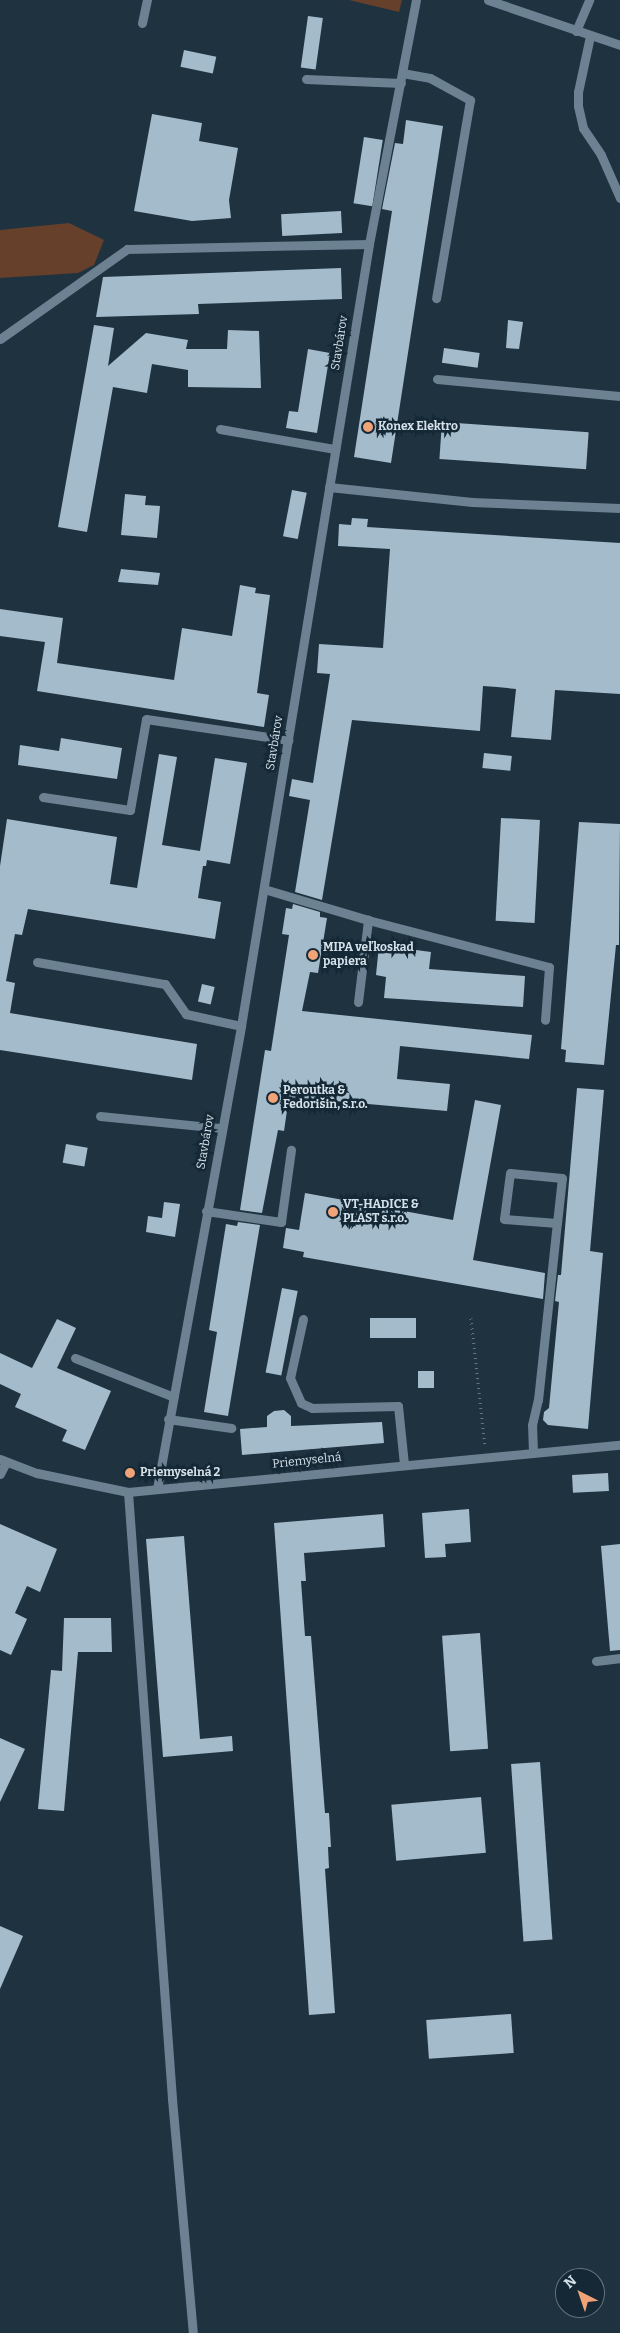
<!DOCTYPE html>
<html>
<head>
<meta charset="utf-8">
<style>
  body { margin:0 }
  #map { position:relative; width:620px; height:2333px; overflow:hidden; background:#1f3240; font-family:Bitter,serif }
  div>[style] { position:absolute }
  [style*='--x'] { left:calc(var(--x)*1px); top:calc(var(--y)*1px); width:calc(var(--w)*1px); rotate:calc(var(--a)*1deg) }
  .green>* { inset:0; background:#66402a }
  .building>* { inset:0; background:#a4bbcc; transform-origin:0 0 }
  .path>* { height:3px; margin-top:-1.5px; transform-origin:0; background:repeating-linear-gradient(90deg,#657582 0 1px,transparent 0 5px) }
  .lane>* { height:9px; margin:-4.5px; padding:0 4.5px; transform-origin:4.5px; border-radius:4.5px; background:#6c8191 }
  .dots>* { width:14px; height:14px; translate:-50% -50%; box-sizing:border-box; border:2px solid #152835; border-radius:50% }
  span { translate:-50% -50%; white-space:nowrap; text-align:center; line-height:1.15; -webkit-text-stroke:5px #152835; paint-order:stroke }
  .street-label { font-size:12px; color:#d5e1ea }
  .poi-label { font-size:12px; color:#d5e1ea; font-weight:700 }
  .left { translate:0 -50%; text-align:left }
  .north { position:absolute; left:555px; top:2268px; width:50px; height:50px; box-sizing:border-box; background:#152835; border:1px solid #62727d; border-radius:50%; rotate:319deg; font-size:14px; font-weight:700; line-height:20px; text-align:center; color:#d5e1ea }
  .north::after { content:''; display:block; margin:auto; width:18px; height:22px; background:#efa377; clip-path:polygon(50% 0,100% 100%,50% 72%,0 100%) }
</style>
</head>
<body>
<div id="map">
  <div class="green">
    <div style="clip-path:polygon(349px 0,402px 0,399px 12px)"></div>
    <div style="clip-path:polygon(69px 223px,104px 240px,94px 265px,78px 273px,0 278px,0 230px)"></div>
  </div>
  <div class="building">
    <div style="left:308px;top:16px;width:15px;height:52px;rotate:8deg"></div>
    <div style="left:184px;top:50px;width:33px;height:17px;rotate:12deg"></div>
    <div style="clip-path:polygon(152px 114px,202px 123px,199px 141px,238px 148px,229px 200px,231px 218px,192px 221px,134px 211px)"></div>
    <div style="clip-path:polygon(406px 120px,443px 126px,391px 463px,354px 457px,392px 211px,382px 209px,395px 143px,403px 144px)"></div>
    <div style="left:364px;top:137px;width:19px;height:67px;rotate:9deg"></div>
    <div style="left:341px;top:211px;width:22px;height:60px;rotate:87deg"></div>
    <div style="clip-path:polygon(341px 268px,342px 299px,198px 304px,199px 314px,96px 317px,103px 277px)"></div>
    <div style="clip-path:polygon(508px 320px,523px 322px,519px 349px,506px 348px)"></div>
    <div style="clip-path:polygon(94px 325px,114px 328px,108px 366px,146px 333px,188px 340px,186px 349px,227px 349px,228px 330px,259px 331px,261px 388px,188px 387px,188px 370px,152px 364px,147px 393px,113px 387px,87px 532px,58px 527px)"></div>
    <div style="left:444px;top:348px;width:36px;height:15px;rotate:8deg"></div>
    <div style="clip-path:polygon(308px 349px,330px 353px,317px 433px,286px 428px,289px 411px,298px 412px)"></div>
    <div style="left:442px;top:422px;width:147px;height:37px;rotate:4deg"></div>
    <div style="left:292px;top:490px;width:15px;height:47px;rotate:11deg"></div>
    <div style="clip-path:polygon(125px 494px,146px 496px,145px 505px,160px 506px,157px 538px,121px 535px)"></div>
    <div style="clip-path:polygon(352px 518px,368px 519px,367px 527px,620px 543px,620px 694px,555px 690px,551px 740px,511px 737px,516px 689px,497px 687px,483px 686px,480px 731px,352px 720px,322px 900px,295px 892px,310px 800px,289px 796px,292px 779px,313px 783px,330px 674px,317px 673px,319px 644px,383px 648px,390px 549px,338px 546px,339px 524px,351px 525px)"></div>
    <div style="clip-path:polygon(121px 569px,160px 573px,158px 585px,118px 582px)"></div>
    <div style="clip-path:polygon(240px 585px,256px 588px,255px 593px,270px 595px,257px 693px,269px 695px,264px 727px,37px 691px,45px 642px,0 636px,0 609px,63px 618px,57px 663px,174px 680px,182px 628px,232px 636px)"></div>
    <div style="clip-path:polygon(61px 738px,122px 748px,117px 779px,18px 765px,20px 745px,59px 751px)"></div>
    <div style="left:484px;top:753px;width:28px;height:15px;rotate:6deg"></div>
    <div style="clip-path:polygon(159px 754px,177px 757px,162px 845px,200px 851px,215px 758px,247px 763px,230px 864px,207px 860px,206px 866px,203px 866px,198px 898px,221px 902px,215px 939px,28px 909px,22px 935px,15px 934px,6px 981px,15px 983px,10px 1013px,197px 1044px,192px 1080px,0 1050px,0 866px,7px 819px,117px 837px,110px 884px,137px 888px)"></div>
    <div style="left:501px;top:818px;width:39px;height:103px;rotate:3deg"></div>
    <div style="clip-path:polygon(579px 822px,620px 824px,619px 945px,616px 945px,604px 1065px,565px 1062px,566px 1050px,561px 1049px)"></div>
    <div style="clip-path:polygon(293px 904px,320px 912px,320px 917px,327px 918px,318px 973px,310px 972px,302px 1011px,532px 1035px,529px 1059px,400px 1046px,397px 1079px,450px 1084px,447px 1111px,289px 1097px,284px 1131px,278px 1130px,262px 1213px,240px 1210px,265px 1050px,271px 1051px,289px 935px,282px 934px,286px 908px,292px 909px)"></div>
    <div style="clip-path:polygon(379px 945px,431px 952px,429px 969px,525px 976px,523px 1007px,384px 998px,386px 977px,376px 975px)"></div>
    <div style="left:202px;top:984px;width:13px;height:18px;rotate:13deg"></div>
    <div style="clip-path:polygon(577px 1088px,604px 1090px,590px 1251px,603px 1253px,588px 1429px,548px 1425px,543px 1420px,544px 1412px,549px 1408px,559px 1302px,555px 1301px,558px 1275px,561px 1275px)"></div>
    <div style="clip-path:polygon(475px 1100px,501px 1105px,473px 1260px,545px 1273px,543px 1299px,303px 1257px,304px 1252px,283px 1248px,286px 1228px,299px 1230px,305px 1193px,453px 1220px)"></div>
    <div style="left:66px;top:1144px;width:22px;height:19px;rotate:10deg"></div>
    <div style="clip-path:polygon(164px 1202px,180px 1204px,175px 1237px,146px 1232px,148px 1216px,162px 1218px)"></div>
    <div style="clip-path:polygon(238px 1222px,260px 1225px,228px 1416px,204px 1412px,217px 1332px,209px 1330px,226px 1224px,237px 1226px)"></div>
    <div style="left:282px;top:1288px;width:16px;height:86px;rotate:11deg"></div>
    <div style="left:416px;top:1318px;width:20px;height:46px;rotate:90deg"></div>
    <div style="clip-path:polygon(57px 1319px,76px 1328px,57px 1368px,111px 1391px,85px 1450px,62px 1441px,67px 1430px,15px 1407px,21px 1394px,0 1384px,0 1353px,32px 1368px)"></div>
    <div style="left:418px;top:1371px;width:16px;height:17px"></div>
    <div style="clip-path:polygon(284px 1410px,291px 1416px,291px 1426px,382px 1422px,384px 1443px,242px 1455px,240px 1429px,267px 1427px,267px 1416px,274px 1411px)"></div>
    <div style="left:608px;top:1473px;width:18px;height:36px;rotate:87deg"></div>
    <div style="clip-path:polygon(469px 1509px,471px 1542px,445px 1544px,446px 1557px,425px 1558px,422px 1513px)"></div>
    <div style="clip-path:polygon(383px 1514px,385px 1547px,304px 1553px,306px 1581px,301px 1581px,305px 1636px,311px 1636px,325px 1813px,329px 1813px,331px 1847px,328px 1847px,329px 1868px,325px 1869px,335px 2013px,309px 2015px,274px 1523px)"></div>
    <div style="clip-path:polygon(0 1524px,57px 1549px,40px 1592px,27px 1586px,15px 1613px,27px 1619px,11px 1655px,0 1650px)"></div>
    <div style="clip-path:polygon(184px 1536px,200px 1739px,232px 1736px,233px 1751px,163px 1757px,146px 1539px)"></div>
    <div style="clip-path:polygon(620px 1544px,620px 1650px,610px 1651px,601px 1546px)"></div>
    <div style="clip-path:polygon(64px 1618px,111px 1618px,112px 1652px,78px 1652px,64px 1811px,38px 1809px,51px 1670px,62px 1671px)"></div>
    <div style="left:480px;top:1633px;width:116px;height:38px;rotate:86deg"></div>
    <div style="clip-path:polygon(0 1738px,25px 1749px,0 1802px)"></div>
    <div style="left:540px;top:1762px;width:178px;height:29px;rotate:86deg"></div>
    <div style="left:481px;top:1797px;width:56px;height:90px;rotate:85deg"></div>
    <div style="clip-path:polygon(0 1926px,23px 1936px,0 1989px)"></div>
    <div style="left:511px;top:2014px;width:39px;height:85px;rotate:86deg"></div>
  </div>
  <div class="path">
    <div style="--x:471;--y:1318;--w:130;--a:83.8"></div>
  </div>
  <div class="lane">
    <div style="--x:488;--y:0;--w:139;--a:18.8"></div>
    <div style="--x:142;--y:23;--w:24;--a:-78"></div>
    <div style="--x:576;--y:31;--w:34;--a:-67"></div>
    <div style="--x:590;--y:36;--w:57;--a:102.1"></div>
    <div style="--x:578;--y:92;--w:14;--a:90"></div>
    <div style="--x:578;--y:106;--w:23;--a:77"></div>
    <div style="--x:583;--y:128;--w:32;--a:56"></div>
    <div style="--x:601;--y:155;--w:47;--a:66.2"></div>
    <div style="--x:402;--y:73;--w:28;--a:10"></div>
    <div style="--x:430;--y:78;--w:46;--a:28.8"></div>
    <div style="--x:470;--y:100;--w:201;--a:99.7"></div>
    <div style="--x:306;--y:79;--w:95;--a:2.4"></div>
    <div style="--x:0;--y:339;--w:156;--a:-35.3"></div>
    <div style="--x:127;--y:249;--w:242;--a:-1.2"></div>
    <div style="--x:437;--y:379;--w:184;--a:5.3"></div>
    <div style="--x:220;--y:429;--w:117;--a:9.9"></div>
    <div style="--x:329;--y:487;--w:144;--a:6"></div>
    <div style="--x:472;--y:502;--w:148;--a:2.3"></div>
    <div style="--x:43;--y:797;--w:88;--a:8.5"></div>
    <div style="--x:130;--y:810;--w:92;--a:-80"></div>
    <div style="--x:146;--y:719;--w:144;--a:8.4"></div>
    <div style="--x:264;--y:889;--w:109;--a:16.6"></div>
    <div style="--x:368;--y:920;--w:187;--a:14.6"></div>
    <div style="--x:549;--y:967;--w:53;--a:94.3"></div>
    <div style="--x:37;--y:962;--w:130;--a:9.8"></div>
    <div style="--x:165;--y:984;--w:37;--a:55"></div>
    <div style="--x:186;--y:1014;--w:56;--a:12.3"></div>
    <div style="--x:358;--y:1002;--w:83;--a:-83"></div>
    <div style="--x:100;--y:1116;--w:122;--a:5.7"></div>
    <div style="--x:206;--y:1211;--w:76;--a:8.3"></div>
    <div style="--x:281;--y:1222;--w:73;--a:-82.1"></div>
    <div style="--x:303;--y:1319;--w:60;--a:102.4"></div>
    <div style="--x:290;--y:1378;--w:27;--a:66"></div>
    <div style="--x:301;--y:1403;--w:12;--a:24"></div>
    <div style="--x:312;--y:1408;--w:86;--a:-1.3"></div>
    <div style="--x:398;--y:1406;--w:58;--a:84.1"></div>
    <div style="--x:75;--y:1358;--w:106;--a:21.5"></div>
    <div style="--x:168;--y:1419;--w:64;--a:8.1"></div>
    <div style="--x:533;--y:1452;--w:27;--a:-92"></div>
    <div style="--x:532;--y:1425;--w:26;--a:-77"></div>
    <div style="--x:538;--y:1400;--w:178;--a:-83.9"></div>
    <div style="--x:557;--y:1223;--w:45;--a:-83.7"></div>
    <div style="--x:562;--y:1178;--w:52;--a:-174.5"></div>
    <div style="--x:510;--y:1173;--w:46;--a:97.4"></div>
    <div style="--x:504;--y:1219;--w:53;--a:4.3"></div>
    <div style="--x:0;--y:1459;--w:40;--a:21"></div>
    <div style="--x:37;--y:1473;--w:93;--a:11.8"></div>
    <div style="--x:128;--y:1492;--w:494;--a:-5.5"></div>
    <div style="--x:0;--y:1474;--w:13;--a:-63"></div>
    <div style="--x:157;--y:1489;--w:471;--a:-79.7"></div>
    <div style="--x:241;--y:1026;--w:792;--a:-80.7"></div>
    <div style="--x:369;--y:244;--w:248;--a:-79.1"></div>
    <div style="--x:128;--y:1492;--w:609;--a:85.85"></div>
    <div style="--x:172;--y:2099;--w:235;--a:84.9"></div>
    <div style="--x:596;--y:1661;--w:24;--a:-7"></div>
  </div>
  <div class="dots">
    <div style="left:368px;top:427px;background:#efa377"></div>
    <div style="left:313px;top:955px;background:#efa377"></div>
    <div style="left:273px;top:1098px;background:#efa377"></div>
    <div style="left:333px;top:1212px;background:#efa377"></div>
    <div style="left:130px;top:1473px;background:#efa377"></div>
  </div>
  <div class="street-label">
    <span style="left:340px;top:343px;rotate:-81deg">Stavbárov</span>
    <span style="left:275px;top:743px;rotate:-81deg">Stavbárov</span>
    <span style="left:206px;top:1142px;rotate:-80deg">Stavbárov</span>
    <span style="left:307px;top:1461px;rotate:-6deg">Priemyselná</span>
  </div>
  <div class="poi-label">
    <span class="left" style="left:378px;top:427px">Konex Elektro</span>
    <span class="left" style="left:323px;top:955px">MIPA veľkoskad<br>papiera</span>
    <span class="left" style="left:283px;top:1098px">Peroutka &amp;<br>Fedorišin, s.r.o.</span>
    <span class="left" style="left:343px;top:1212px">VT-HADICE &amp;<br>PLAST s.r.o.</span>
    <span class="left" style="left:140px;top:1473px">Priemyselná 2</span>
  </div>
  <div class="north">N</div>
</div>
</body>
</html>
